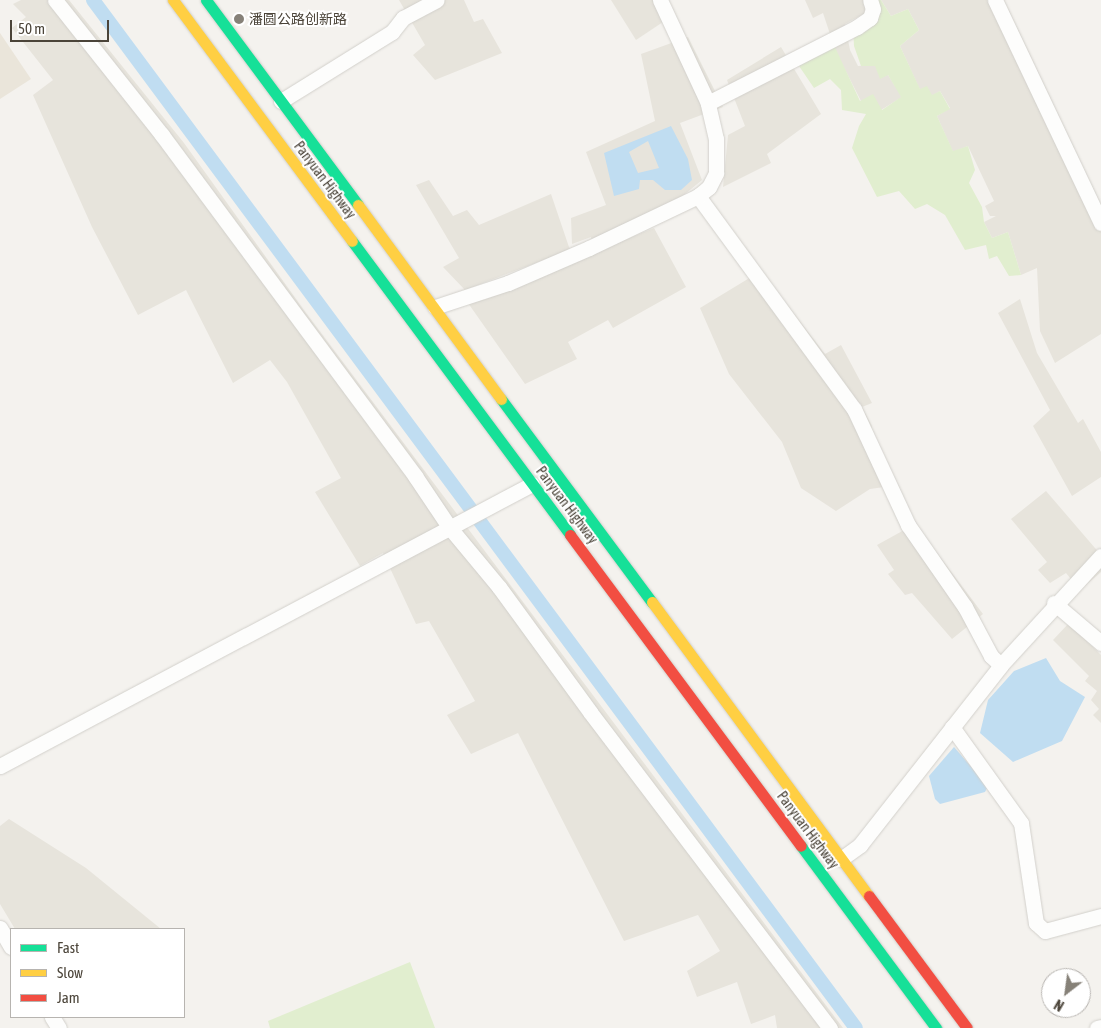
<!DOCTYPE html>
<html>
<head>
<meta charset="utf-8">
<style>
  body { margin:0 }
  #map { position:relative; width:1101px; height:1028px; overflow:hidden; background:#f4f2ee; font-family:"Asap Condensed","Noto Sans SC",sans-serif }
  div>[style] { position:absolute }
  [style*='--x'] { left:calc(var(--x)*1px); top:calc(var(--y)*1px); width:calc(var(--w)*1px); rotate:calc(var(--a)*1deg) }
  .residential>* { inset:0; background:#e7e4dc }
  .education>* { inset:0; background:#eae5da }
  .green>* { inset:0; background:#e1eecf }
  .water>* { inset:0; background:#c0ddf1 }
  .canal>* { height:14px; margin:-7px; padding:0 7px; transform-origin:7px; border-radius:7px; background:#c0ddf1 }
  .roads { filter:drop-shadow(0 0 1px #d2d0cb) drop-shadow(0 0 1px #d2d0cb) }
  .street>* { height:15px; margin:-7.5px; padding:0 7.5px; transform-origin:7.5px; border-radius:7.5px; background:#fdfdfc }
  .fast>* { height:11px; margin:-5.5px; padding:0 5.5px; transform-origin:5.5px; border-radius:5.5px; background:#16e098 }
  .slow>* { height:11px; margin:-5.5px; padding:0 5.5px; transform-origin:5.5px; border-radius:5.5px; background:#ffcf43 }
  .jam>* { height:11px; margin:-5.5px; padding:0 5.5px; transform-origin:5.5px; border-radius:5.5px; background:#f24e42 }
  .dots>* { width:14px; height:14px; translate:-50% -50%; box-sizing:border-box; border:2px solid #fff; border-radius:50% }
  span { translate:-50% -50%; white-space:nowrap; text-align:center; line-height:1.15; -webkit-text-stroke:4px #fff; paint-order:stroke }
  .poi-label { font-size:14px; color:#4b4439 }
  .left { translate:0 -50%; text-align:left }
  .street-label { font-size:14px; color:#4b4439 }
  .legend { position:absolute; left:10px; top:928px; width:175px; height:90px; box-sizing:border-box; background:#fff; border:1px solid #b7b4b0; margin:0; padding:6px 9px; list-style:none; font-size:15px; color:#4b4439 }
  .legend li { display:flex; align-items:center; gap:10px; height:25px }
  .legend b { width:25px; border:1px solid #b7b4b0 }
  .north { position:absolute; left:1041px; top:968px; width:50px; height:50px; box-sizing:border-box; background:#fff; border:1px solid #b7b4b0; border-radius:50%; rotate:210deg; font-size:14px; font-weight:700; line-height:20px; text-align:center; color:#4b4439 }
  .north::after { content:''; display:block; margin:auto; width:18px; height:22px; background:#868178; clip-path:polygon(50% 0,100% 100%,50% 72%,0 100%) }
  .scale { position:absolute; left:10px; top:20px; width:99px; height:22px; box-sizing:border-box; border:2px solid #4b4439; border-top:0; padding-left:6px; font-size:15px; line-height:18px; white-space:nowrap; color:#4b4439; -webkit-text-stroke:4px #fff; paint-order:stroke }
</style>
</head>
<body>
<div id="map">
  <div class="residential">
    <div style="clip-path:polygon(21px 0,69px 0,184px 143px,306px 313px,843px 1028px,777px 1028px,775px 1015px,751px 1024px,737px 982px,697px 997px,687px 971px,720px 951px,698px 915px,624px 941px,518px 733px,471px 754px,447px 715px,475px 701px,429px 621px,416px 624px,383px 553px,360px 566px,315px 492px,341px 478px,287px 382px,270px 360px,233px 383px,186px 290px,138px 315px,92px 227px,33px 95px,53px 80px,12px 28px,26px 17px,13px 4px)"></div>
    <div style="clip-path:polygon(399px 0,464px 0,474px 22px,483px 19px,502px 53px,435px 80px,413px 55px,425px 45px)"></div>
    <div style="clip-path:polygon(611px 0,659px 0,669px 18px,636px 40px)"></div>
    <div style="clip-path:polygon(805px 0,869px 0,867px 12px,845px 24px,850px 50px,858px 66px,875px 65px,888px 75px,902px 97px,881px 110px,861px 101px,836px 52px,823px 13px,813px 18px)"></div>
    <div style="clip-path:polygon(881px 0,1004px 0,1101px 205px,1101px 334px,1055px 363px,1040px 331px,1037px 268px,1021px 275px,1008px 232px,992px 238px,984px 222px,996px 216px,990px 216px,985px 206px,994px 201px,968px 146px,953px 152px,937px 116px,950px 108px,940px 91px,932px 96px,920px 90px,900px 46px,919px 30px,908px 9px,891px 16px)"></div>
    <div style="clip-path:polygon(688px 37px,723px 107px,680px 123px,702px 180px,679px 199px,592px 241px,591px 237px,572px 244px,571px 218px,606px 205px,586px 152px,655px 121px,641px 54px)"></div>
    <div style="clip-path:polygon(781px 47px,821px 114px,767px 154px,771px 163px,723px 187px,728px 135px,745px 126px,727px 80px)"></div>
    <div style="clip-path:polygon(429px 180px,453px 216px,467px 210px,479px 225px,551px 194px,570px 250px,465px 290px,443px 267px,459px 258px,416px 185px)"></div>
    <div style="clip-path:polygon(654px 228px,686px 287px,613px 328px,608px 320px,568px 342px,577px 359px,525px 384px,468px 303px)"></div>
    <div style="clip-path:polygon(761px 271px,825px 354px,841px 345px,872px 403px,862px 407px,872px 426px,865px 445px,884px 487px,870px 489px,836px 511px,801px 488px,782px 442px,729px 374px,700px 308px)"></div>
    <div style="clip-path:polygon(1020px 299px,1037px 353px,1078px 423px,1083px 419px,1101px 452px,1101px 477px,1072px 496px,1033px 426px,1050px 410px,998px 313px)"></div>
    <div style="clip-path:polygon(1046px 491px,1101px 555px,1101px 572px,1080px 590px,1066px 573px,1050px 583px,1038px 570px,1047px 562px,1011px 519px)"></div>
    <div style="clip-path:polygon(915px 524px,983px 614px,952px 639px,912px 593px,905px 595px,888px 574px,894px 570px,877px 545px)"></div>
    <div style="clip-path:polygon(1069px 623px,1101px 655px,1101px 723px,1093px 715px,1099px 709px,1091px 700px,1097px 691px,1085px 681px,1089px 676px,1053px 640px)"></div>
    <div style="clip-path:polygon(9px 819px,86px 868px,161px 929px,15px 929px,0 904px,0 826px)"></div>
  </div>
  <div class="education">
    <div style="clip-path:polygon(0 33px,31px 79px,0 99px)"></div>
  </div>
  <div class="green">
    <div style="clip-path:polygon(871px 0,881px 0,891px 16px,908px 9px,919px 30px,900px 46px,920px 89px,927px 86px,932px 95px,940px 91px,950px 109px,937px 116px,953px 151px,968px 146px,975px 170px,969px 183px,982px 207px,984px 222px,992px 238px,1008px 232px,1021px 275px,1009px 276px,997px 256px,989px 259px,986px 245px,965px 250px,945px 215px,927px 204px,915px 209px,899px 191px,877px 197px,852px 148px,859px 126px,866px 114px,842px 110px,841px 90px,830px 79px,814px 88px,799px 66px,834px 45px,860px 101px,873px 94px,882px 110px,901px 97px,888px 75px,880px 79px,875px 66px,861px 66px,854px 46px,853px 25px,870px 11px)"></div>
    <div style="clip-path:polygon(410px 962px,435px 1028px,270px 1028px,268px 1021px)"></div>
  </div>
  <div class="water">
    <div style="clip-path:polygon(evenodd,671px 126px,688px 159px,692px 180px,681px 190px,665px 190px,653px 180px,640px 180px,639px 189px,614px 196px,604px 153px,671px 126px,648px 141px,659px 168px,638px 173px,629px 152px,648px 141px)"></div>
    <div style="clip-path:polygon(1046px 658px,1060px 681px,1085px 697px,1062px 741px,1013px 762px,980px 733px,988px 700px,1014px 671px)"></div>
    <div style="clip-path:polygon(954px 747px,988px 786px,985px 792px,940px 804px,935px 799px,929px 776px)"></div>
  </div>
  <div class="canal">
    <div style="--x:93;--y:0;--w:1280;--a:53.42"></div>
  </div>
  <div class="roads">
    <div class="street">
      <div style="--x:55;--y:0;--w:172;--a:51.6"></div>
      <div style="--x:162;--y:135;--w:425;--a:53.4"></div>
      <div style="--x:415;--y:476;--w:63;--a:56.1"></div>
      <div style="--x:450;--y:528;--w:77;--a:50.3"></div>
      <div style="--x:499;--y:587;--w:155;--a:53.9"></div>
      <div style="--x:590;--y:712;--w:397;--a:52.8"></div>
      <div style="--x:995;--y:0;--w:247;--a:64.6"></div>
      <div style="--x:281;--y:101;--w:131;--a:-31.9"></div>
      <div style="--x:392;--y:32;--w:18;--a:-52"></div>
      <div style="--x:403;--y:18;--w:38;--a:-28"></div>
      <div style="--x:708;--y:103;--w:167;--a:-27"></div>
      <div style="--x:857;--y:27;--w:16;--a:-35"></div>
      <div style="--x:870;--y:18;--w:9;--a:-72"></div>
      <div style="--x:873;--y:9;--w:9;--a:-108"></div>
      <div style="--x:698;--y:196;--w:264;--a:53.8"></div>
      <div style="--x:854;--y:409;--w:128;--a:65"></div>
      <div style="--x:908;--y:525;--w:100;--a:55.2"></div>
      <div style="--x:965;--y:607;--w:55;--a:62"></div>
      <div style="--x:991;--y:656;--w:13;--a:42"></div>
      <div style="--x:435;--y:307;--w:77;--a:-18.2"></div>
      <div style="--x:508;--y:283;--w:88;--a:-23.4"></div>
      <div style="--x:589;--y:248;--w:121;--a:-25.5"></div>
      <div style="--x:698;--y:196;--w:14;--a:-39"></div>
      <div style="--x:709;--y:187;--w:16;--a:-63"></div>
      <div style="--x:716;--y:173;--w:34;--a:-90"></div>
      <div style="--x:716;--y:139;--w:37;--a:-103"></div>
      <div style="--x:708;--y:103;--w:114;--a:-115"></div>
      <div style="--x:1054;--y:603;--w:62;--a:40.4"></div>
      <div style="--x:952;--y:727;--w:118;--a:54.3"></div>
      <div style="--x:1021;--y:823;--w:101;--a:81.5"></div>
      <div style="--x:1036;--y:923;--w:12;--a:42"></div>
      <div style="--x:1045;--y:931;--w:58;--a:-15"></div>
      <div style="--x:0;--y:766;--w:602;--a:-27.93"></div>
      <div style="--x:841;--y:859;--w:24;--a:-36"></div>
      <div style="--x:860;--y:845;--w:229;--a:-51.9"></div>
      <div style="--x:1001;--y:665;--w:148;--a:-47.5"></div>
      <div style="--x:0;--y:928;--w:22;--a:60"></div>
      <div style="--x:52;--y:1017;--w:13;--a:58"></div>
      <div style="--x:1097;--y:1028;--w:4;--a:-14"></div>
    </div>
    <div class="fast">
      <div style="--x:206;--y:0;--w:255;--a:53.4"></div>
      <div style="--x:352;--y:241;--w:366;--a:53.4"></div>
      <div style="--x:501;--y:399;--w:253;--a:53.4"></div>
      <div style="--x:801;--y:846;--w:227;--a:53.4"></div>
    </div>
    <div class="slow">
      <div style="--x:173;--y:0;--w:300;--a:53.4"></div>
      <div style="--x:358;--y:205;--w:241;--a:53.6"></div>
      <div style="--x:652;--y:602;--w:365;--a:53.6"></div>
    </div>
    <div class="jam">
      <div style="--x:570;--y:535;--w:387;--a:53.4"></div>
      <div style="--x:869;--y:896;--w:164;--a:53.4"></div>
    </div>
  </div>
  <div class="dots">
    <div style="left:239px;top:19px;background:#868178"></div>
  </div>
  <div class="poi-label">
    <span class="left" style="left:249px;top:19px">潘圆公路创新路</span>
  </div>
  <div class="street-label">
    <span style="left:325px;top:180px;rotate:53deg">Panyuan Highway</span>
    <span style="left:567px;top:505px;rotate:53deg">Panyuan Highway</span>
    <span style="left:808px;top:830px;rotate:53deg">Panyuan Highway</span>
  </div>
  <ul class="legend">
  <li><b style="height:6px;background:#16e098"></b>Fast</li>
  <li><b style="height:6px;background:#ffcf43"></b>Slow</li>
  <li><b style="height:6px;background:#f24e42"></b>Jam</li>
  </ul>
  <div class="north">N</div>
  <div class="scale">50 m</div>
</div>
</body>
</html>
